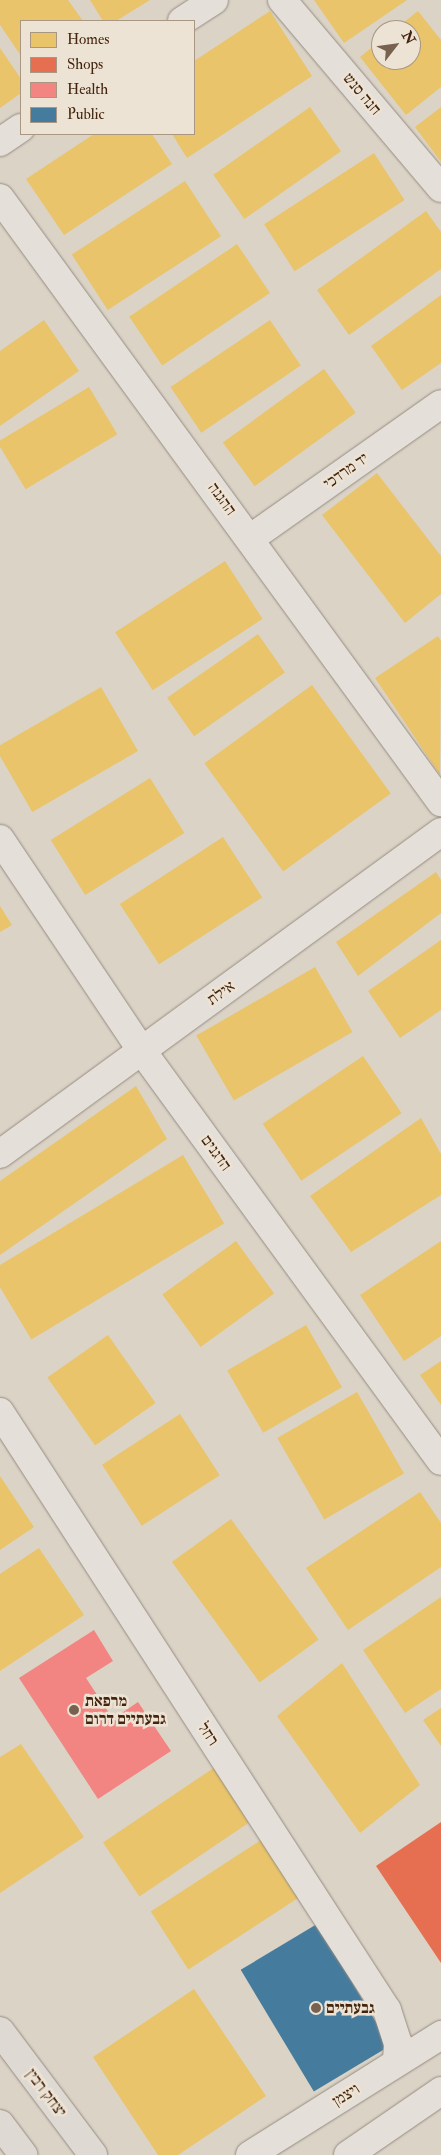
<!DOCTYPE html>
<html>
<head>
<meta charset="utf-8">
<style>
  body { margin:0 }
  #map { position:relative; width:441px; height:2155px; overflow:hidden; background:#dbd3c6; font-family:"IM FELL Double Pica","Frank Ruhl Libre",serif }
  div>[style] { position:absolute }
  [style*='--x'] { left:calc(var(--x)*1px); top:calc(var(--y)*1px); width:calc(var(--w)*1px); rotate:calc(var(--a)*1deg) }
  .homes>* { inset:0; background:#e9c46a; transform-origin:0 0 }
  .shops>* { inset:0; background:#e76f51 }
  .health>* { inset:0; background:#f28482 }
  .public>* { inset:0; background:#457b9d; transform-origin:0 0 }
  .roads { filter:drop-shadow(0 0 1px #958c81) drop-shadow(0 0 1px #958c81) }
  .minor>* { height:28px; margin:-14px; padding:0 14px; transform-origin:14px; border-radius:14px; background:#e4dfd9 }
  .major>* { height:28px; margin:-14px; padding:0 14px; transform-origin:14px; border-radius:14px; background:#dedad3 }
  .dots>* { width:14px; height:14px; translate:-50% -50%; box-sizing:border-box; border:2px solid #ede3d4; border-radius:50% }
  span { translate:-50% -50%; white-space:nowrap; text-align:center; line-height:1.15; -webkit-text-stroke:5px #ede3d4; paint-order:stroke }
  .street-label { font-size:16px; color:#43240d }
  .poi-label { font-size:16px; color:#43240d; font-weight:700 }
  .left { translate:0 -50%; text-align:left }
  .legend { position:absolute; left:20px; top:20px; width:175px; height:115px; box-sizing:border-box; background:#ede3d4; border:1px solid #a99784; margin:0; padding:6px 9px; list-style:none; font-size:15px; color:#43240d }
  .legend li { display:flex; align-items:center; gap:10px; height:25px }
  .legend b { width:25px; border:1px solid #a99784 }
  .north { position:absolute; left:371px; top:20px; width:50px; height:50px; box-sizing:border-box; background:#ede3d4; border:1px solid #a99784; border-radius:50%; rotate:60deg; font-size:14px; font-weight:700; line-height:20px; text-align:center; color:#43240d }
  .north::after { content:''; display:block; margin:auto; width:18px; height:22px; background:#78614e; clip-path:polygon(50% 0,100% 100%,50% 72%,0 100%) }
</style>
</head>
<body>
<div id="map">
  <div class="homes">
    <div style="clip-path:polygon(0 0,68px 0,83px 21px,21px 21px,21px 56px,0 25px)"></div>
    <div style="clip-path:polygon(90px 0,150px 0,116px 21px,103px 21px)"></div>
    <div style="clip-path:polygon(314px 0,407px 0,344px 43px)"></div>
    <div style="clip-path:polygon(270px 11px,312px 76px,187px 158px,172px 134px,194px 134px,194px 61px)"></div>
    <div style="clip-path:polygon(418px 11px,441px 40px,441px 87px,406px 115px,360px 57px,381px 40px,381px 60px,411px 60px,411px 30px,394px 30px)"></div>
    <div style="clip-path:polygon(0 48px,21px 79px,21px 93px,0 108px)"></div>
    <div style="left:310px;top:107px;width:54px;height:118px;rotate:55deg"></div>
    <div style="clip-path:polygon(441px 107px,441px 162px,415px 127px)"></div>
    <div style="clip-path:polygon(94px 134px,152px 134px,172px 164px,64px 235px,26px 179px)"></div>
    <div style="left:374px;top:153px;width:56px;height:131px;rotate:57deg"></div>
    <div style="left:185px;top:181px;width:66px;height:135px;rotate:57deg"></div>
    <div style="clip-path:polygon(426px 211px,441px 232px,441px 269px,349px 335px,317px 290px)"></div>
    <div style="left:237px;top:244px;width:59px;height:130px;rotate:56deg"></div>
    <div style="clip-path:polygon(441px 295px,441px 363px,402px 390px,371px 346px)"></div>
    <div style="clip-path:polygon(44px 320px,79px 371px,0 426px,0 351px)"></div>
    <div style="left:270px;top:320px;width:55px;height:120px;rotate:56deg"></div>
    <div style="left:324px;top:369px;width:54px;height:125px;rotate:54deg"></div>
    <div style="left:89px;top:387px;width:55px;height:107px;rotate:59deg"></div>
    <div style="clip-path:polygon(377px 473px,441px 556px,441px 594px,405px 623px,322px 515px)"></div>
    <div style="left:225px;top:561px;width:69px;height:131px;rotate:57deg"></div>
    <div style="left:258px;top:634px;width:47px;height:111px;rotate:55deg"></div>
    <div style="clip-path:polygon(438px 636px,441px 641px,440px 775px,375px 678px)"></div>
    <div style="left:312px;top:685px;width:134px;height:133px;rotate:54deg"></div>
    <div style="left:101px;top:687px;width:74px;height:122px;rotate:60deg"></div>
    <div style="left:150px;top:778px;width:65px;height:117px;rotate:58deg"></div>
    <div style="left:223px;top:837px;width:72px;height:123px;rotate:57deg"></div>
    <div style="clip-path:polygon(436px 872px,441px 880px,441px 913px,358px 976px,336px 942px)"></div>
    <div style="clip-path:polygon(0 906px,12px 925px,0 932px)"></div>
    <div style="clip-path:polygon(441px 940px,441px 1010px,400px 1038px,368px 991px)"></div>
    <div style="left:315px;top:967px;width:75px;height:137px;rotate:60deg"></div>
    <div style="left:363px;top:1056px;width:69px;height:121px;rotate:56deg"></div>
    <div style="clip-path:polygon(136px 1086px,167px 1139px,0 1255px,0 1181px)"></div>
    <div style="clip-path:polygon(421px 1118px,441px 1154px,441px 1195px,351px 1252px,310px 1196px)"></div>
    <div style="left:183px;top:1155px;width:80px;height:225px;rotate:59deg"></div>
    <div style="left:236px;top:1241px;width:65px;height:91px;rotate:54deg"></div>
    <div style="clip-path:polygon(441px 1241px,441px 1336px,404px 1361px,360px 1295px)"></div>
    <div style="left:306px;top:1325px;width:72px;height:91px;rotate:60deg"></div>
    <div style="left:108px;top:1335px;width:83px;height:74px;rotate:55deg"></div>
    <div style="clip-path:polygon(441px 1361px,441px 1405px,420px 1375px)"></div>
    <div style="left:357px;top:1392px;width:94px;height:92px;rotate:60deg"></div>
    <div style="left:180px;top:1414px;width:73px;height:93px;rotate:57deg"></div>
    <div style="clip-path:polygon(0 1476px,34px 1527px,0 1550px)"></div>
    <div style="clip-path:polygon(420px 1492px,441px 1523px,441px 1567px,348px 1630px,306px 1568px)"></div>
    <div style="left:231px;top:1519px;width:149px;height:73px;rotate:54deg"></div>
    <div style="clip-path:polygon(39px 1548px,84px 1615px,0 1671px,0 1574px)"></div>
    <div style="clip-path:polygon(441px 1597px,441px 1689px,405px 1713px,363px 1650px)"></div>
    <div style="clip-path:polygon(342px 1663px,420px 1785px,360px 1833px,277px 1716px)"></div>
    <div style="clip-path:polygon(441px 1708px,441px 1746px,423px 1720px)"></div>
    <div style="clip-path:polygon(21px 1744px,84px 1837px,0 1893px,0 1757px)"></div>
    <div style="left:215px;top:1767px;width:65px;height:135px;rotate:56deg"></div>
    <div style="left:264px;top:1838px;width:69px;height:135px;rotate:57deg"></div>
    <div style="clip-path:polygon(194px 1989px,266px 2096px,178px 2155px,158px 2155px,93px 2057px)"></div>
  </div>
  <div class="shops">
    <div style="clip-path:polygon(441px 1822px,441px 1963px,376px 1866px)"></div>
  </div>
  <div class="health">
    <div style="clip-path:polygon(94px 1630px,113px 1661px,86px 1678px,113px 1719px,138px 1702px,171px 1751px,98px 1799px,19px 1678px)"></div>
  </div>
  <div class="public">
    <div style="left:317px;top:1924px;width:142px;height:89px;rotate:59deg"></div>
  </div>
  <div class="roads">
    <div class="minor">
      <div style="--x:282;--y:0;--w:246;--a:49.8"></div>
      <div style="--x:182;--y:21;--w:38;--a:-33"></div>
      <div style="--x:0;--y:142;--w:25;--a:-34"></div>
      <div style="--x:0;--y:198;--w:748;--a:53.87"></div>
      <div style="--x:251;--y:538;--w:232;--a:-35.2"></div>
      <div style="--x:0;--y:839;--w:255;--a:56.2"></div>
      <div style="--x:142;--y:1051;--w:507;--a:53.9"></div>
      <div style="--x:0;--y:1154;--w:546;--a:-36.14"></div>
      <div style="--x:0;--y:1412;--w:712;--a:57.09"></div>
      <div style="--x:387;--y:2010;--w:35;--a:72"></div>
      <div style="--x:398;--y:2043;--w:19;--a:93"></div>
      <div style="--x:250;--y:2155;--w:226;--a:-32.1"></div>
      <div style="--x:348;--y:2155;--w:113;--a:-34.5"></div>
    </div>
    <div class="major">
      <div style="--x:0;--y:2031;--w:155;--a:53.1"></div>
      <div style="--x:0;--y:2124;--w:39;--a:53"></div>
    </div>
  </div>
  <div class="dots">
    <div style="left:74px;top:1710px;background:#78614e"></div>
    <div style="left:316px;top:2008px;background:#78614e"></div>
  </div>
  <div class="street-label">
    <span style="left:362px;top:94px;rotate:50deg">חנה סנש</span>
    <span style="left:346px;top:471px;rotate:-35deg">יד מרדכי</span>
    <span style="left:222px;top:499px;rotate:54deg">ההגנה</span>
    <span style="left:221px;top:993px;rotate:-36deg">אילת</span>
    <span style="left:216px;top:1153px;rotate:54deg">הדגנים</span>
    <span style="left:208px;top:1734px;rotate:57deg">רחל</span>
    <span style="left:46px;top:2093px;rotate:53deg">יצחק רבין</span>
    <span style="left:346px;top:2095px;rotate:-32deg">ויצמן</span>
  </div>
  <div class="poi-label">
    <span class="left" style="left:85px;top:1710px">מרפאת<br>גבעתיים דרום</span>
    <span class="left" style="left:326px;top:2008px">גבעתיים</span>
  </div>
  <ul class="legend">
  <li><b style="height:14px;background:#e9c46a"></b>Homes</li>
  <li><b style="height:14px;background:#e76f51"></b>Shops</li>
  <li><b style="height:14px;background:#f28482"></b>Health</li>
  <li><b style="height:14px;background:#457b9d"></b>Public</li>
  </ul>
  <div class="north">N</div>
</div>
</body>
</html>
